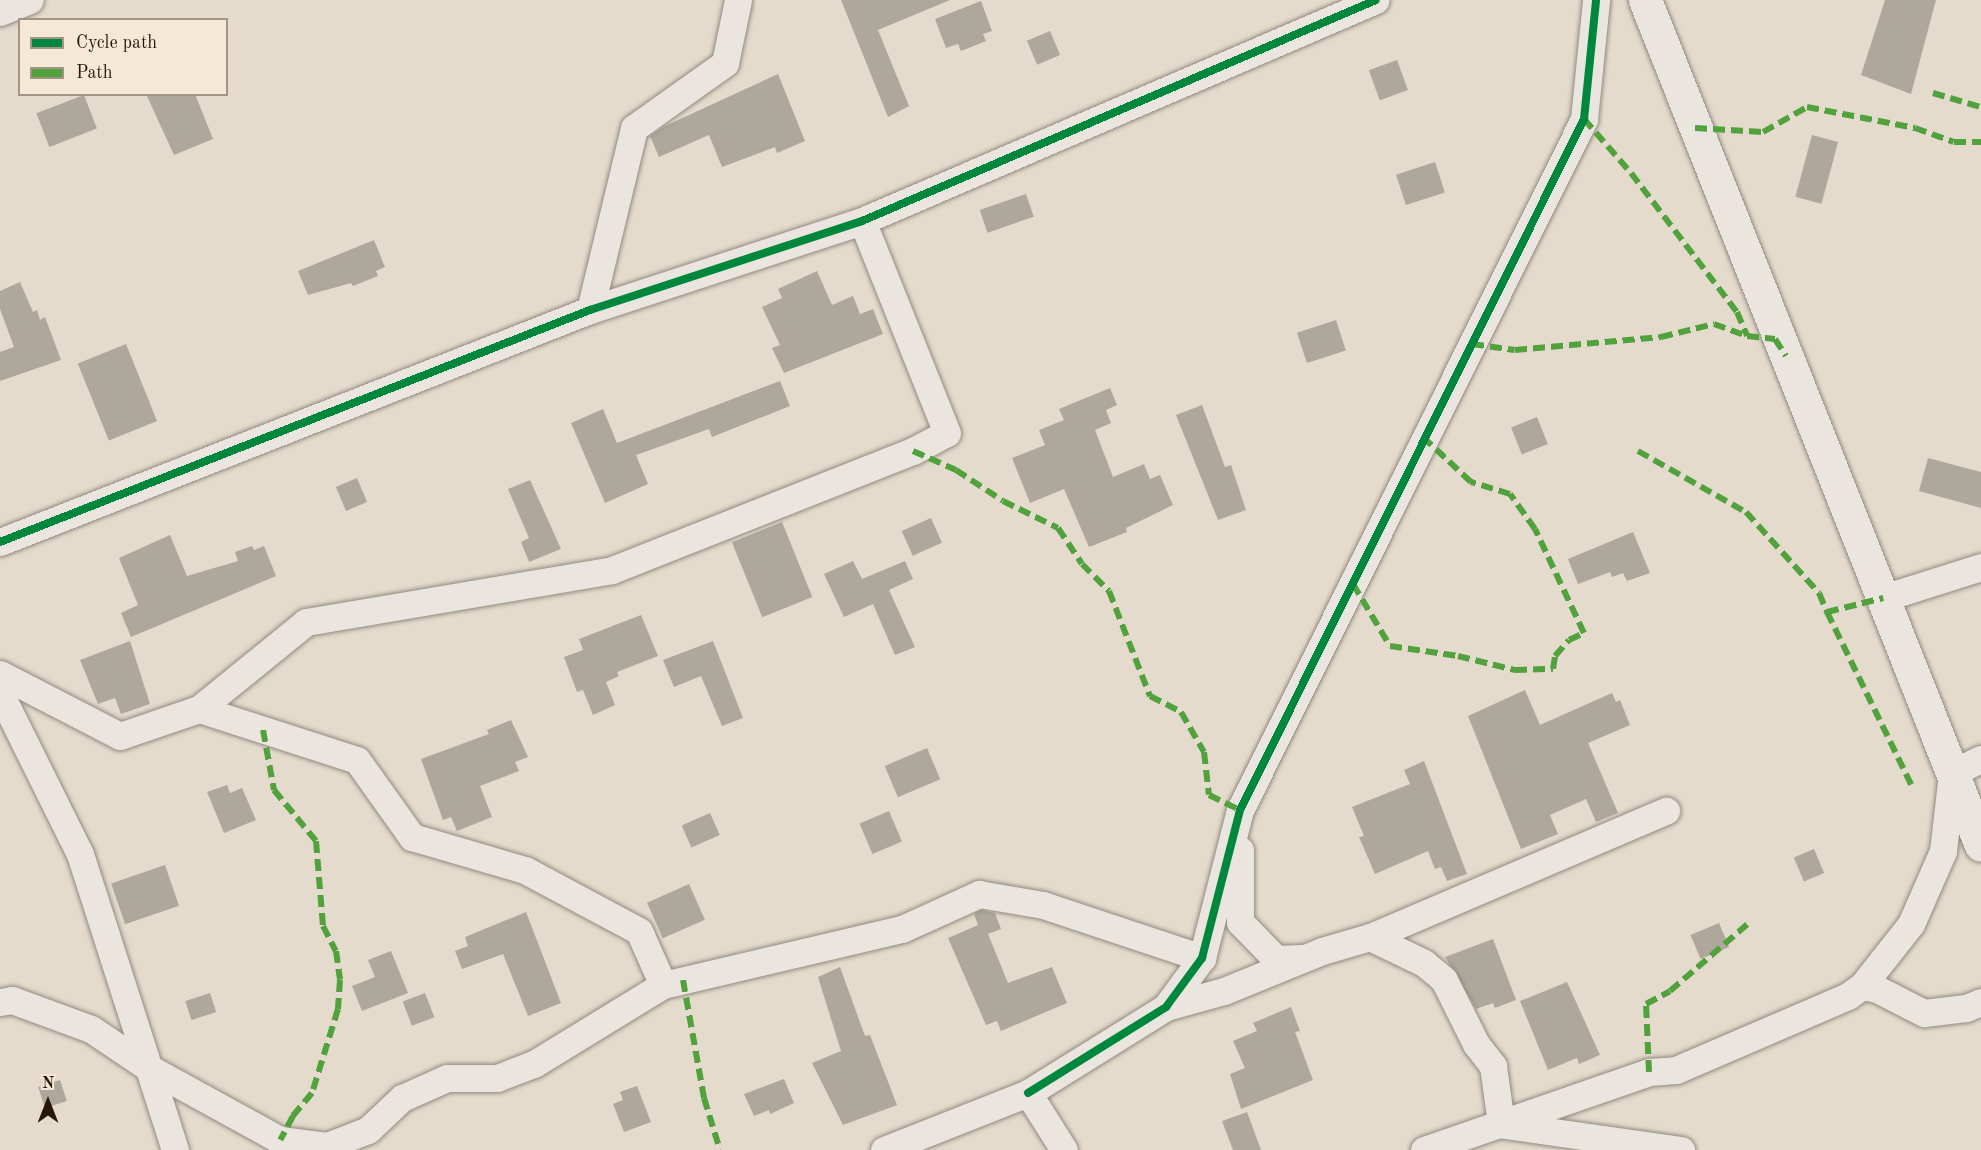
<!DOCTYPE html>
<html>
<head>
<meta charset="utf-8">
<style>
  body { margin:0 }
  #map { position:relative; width:1981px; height:1150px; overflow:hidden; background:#e4dbcc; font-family:"Old Standard TT",serif }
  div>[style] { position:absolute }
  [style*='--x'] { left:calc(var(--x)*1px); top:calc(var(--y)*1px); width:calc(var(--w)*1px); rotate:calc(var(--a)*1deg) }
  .building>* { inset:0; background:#aea79c; transform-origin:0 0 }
  .roads { filter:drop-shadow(0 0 2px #928a80) drop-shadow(0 0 2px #928a80) }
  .minor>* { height:27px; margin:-13.5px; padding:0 13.5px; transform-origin:13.5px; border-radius:13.5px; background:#eae5de }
  .tertiary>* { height:33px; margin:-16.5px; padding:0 16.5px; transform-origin:16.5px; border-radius:16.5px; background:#eae5de }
  .quiet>* { height:6px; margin-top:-3px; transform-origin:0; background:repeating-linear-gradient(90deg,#51a13d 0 12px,transparent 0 18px) }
  .cycleway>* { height:8px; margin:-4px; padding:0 4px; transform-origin:4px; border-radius:4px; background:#00873e }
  span { translate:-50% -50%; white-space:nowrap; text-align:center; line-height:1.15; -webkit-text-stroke:4.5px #f5e8d7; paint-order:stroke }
  .legend { position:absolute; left:18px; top:18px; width:210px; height:78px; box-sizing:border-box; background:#f5e8d7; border:2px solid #a39484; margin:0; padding:8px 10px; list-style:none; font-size:18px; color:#271707 }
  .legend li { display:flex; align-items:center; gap:12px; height:30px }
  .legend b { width:30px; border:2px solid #a39484 }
  .north { position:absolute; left:18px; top:1072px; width:60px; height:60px; -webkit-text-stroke:4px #f5e8d7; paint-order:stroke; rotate:0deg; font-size:16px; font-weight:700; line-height:24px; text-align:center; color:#271707 }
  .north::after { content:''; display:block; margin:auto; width:21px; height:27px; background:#271707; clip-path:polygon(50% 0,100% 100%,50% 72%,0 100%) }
</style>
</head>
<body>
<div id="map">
  <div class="building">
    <div style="clip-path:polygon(841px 0,950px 0,878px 30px,909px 106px,888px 117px)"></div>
    <div style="clip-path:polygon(1885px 0,1936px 0,1911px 94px,1861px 75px)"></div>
    <div style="clip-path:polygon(981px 1px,992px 31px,983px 34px,986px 41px,961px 51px,958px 44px,946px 48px,935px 19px)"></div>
    <div style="left:1050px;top:31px;width:26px;height:25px;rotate:67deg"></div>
    <div style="left:1397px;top:60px;width:32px;height:30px;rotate:70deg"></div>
    <div style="clip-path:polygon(778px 74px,805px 141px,777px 153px,775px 147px,722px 167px,709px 135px,659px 157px,650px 136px,665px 126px)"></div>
    <div style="clip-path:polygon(146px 94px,195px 94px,213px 139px,174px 155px)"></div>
    <div style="left:84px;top:95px;width:36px;height:51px;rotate:69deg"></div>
    <div style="left:1812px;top:135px;width:27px;height:64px;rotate:15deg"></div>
    <div style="left:1435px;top:162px;width:32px;height:41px;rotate:72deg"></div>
    <div style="left:1026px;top:194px;width:24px;height:49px;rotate:71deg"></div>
    <div style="clip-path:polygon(374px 240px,385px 267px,376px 271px,378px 276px,353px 286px,351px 283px,308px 295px,298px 271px)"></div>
    <div style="clip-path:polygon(817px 271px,832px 305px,853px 296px,860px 314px,873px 309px,883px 334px,784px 373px,772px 348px,780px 345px,762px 307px,782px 298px,778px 289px)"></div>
    <div style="clip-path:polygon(20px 282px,33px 312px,37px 310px,40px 320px,45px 317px,61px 360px,0 381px,0 352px,14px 347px,0 309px,0 291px)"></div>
    <div style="left:1336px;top:320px;width:32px;height:41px;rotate:72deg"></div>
    <div style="left:126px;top:344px;width:83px;height:52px;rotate:68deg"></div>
    <div style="clip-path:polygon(780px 381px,790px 406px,712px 437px,709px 429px,636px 455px,648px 484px,605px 503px,571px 423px,603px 409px,617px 443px)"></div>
    <div style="clip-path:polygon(1110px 388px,1117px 405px,1106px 410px,1111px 423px,1095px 430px,1113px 477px,1144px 464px,1150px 479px,1160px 475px,1173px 505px,1126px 528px,1127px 532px,1089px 547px,1064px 489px,1030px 503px,1012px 458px,1045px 445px,1039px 430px,1064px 420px,1059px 409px)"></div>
    <div style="clip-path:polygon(1202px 405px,1225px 467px,1231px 465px,1246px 510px,1218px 520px,1176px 415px)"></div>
    <div style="left:1537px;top:417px;width:29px;height:28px;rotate:68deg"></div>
    <div style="clip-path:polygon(1928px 458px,1981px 472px,1981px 508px,1919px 491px)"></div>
    <div style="left:357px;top:478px;width:26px;height:23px;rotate:67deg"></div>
    <div style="clip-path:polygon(530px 480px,561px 549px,529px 562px,521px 542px,529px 538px,508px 489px)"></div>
    <div style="left:931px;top:518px;width:27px;height:32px;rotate:66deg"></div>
    <div style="left:782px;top:522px;width:81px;height:54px;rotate:68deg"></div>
    <div style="clip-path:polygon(1633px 532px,1650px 573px,1627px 581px,1623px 573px,1612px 577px,1610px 572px,1578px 584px,1568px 559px)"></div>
    <div style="clip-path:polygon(170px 535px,187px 576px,238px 561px,235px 552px,252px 546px,254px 550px,264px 546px,276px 576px,131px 637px,121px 613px,138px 605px,119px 558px)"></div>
    <div style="clip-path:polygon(853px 561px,862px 579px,905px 561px,913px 579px,889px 590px,915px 647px,895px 655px,873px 604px,844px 617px,824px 574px)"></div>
    <div style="clip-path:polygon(641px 615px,658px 656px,617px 672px,619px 676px,606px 682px,615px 705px,593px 715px,583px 690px,577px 692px,564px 657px,583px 650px,579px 639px)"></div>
    <div style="clip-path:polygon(130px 641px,150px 704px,121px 714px,115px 698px,98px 704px,80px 660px)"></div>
    <div style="clip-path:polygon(713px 641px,743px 718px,722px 726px,701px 676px,674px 687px,663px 660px)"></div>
    <div style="clip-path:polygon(1525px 690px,1540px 725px,1612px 693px,1616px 702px,1620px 700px,1630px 725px,1588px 743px,1618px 813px,1596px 822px,1586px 799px,1550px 815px,1558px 834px,1521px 849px,1468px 716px)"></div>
    <div style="clip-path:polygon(511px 720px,528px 757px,515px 762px,519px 771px,480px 786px,492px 817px,457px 831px,451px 817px,443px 820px,421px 759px,489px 734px,487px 730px)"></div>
    <div style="left:927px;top:748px;width:34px;height:46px;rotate:67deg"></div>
    <div style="clip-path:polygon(1424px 761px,1467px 874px,1447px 881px,1441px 867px,1435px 869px,1428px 851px,1375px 874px,1359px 837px,1364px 836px,1352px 807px,1410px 784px,1404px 770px)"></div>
    <div style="clip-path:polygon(227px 785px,230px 793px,242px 788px,256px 820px,224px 833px,207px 792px)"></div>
    <div style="left:889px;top:811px;width:33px;height:32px;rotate:67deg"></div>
    <div style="left:710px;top:813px;width:24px;height:31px;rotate:66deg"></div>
    <div style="left:1814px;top:849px;width:26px;height:22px;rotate:67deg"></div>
    <div style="left:165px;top:865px;width:43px;height:57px;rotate:71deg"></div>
    <div style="left:689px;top:884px;width:39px;height:46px;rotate:66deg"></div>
    <div style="clip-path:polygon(981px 910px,995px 913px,1001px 929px,988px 934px,1008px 983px,1052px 967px,1067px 1003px,1001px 1031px,997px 1021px,986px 1025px,948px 938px,978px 925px,974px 914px)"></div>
    <div style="clip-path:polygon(526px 912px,561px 1003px,528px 1016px,503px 954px,462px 969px,455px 951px,468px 946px,465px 937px)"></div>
    <div style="left:1719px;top:923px;width:26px;height:31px;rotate:67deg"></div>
    <div style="clip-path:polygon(1493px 939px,1516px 1000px,1495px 1008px,1493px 1003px,1476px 1009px,1445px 957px)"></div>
    <div style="clip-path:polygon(391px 951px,408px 993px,362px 1011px,352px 986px,375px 977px,368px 960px)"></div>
    <div style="clip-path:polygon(840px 967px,865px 1036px,870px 1035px,897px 1105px,843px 1125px,812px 1063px,841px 1051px,818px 977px)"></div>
    <div style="clip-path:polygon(1567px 982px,1600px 1055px,1579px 1064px,1577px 1058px,1548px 1070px,1520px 1001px)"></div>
    <div style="left:210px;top:993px;width:20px;height:26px;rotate:72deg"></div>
    <div style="left:425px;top:993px;width:26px;height:24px;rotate:69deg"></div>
    <div style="clip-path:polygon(1291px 1007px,1300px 1031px,1295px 1032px,1313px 1080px,1241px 1109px,1230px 1074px,1245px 1068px,1233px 1041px,1257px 1031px,1253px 1023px)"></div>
    <div style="clip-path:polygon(784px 1079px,794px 1103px,770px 1114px,769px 1110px,754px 1116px,744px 1094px)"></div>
    <div style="left:60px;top:1080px;width:22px;height:23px;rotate:72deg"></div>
    <div style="clip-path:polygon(637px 1086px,651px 1122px,624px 1132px,613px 1104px,623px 1100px,620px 1092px)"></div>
    <div style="clip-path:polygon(1247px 1112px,1261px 1150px,1233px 1150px,1222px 1121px)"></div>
  </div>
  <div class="roads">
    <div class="minor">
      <div style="--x:0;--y:12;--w:32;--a:-22"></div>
      <div style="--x:590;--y:310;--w:187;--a:-76.4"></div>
      <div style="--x:634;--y:128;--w:112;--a:-35.5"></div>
      <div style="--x:725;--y:63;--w:64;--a:-78.3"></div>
      <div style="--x:0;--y:542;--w:634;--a:-21.47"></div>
      <div style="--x:590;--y:310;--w:286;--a:-18.1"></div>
      <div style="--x:862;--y:221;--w:559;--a:-23.27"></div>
      <div style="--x:1883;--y:598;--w:103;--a:-17.6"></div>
      <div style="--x:0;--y:674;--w:135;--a:27.3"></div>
      <div style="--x:120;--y:736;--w:83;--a:-18.9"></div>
      <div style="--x:199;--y:709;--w:138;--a:-39.1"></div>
      <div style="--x:306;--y:622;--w:310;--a:-9.6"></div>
      <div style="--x:612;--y:570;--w:324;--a:-21.6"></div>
      <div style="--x:913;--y:451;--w:38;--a:-28"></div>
      <div style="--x:947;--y:433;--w:228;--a:-111.8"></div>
      <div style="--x:0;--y:693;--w:180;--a:63.6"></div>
      <div style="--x:80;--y:854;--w:311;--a:72.2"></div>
      <div style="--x:199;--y:709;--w:166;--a:17.9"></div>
      <div style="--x:357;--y:760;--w:95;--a:54.5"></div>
      <div style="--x:412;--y:837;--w:118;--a:16.3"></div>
      <div style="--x:525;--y:870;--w:129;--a:28.2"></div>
      <div style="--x:639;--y:931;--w:59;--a:66"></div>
      <div style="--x:663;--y:985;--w:245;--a:-13.2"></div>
      <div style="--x:902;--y:929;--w:85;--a:-24.4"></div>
      <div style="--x:979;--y:894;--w:65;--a:9.8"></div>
      <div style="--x:1043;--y:905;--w:168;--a:18.4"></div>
      <div style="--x:1240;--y:850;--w:72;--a:90"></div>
      <div style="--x:1240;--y:922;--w:52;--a:45.8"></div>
      <div style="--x:1276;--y:959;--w:27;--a:-2"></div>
      <div style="--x:1370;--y:937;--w:60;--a:25.7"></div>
      <div style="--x:1424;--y:963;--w:26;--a:40"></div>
      <div style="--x:1444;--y:980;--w:72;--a:63.4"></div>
      <div style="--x:1476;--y:1044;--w:28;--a:52"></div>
      <div style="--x:1493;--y:1066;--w:59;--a:82.1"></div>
      <div style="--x:1862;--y:986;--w:15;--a:11"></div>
      <div style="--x:1877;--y:989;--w:53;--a:27.1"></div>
      <div style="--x:1924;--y:1013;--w:42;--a:-6.8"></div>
      <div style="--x:1966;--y:1008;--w:16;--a:-22"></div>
      <div style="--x:0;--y:1002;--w:12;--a:-9"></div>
      <div style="--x:12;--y:1000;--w:84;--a:20.2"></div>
      <div style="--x:91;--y:1029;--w:70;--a:33.9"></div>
      <div style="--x:149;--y:1068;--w:149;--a:28.8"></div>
      <div style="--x:280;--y:1140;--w:47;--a:7.3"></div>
      <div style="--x:327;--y:1146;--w:44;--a:-21.3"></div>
      <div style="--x:368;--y:1130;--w:47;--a:-43.3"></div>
      <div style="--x:402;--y:1098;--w:49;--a:-24"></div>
      <div style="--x:447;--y:1078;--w:50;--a:0"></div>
      <div style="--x:497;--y:1078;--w:40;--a:-21"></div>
      <div style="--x:534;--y:1064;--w:151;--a:-31.5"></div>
      <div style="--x:1166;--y:1007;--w:60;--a:-15.4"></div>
      <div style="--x:1224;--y:991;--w:106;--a:-22.2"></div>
      <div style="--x:1322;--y:951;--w:50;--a:-16.3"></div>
      <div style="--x:1370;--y:937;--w:322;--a:-23.1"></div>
      <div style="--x:1028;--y:1093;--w:163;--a:-31.9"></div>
      <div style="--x:1166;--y:1007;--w:61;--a:-53.7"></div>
      <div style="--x:1202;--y:958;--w:153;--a:-75.6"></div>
      <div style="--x:1240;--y:810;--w:772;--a:-63.53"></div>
      <div style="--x:1584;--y:119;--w:120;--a:-84.2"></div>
      <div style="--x:1505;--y:1125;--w:178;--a:8.1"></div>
      <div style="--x:884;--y:1150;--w:155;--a:-21.6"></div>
      <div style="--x:1028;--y:1093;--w:67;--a:57.7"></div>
      <div style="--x:1424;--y:1150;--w:238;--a:-19.1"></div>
      <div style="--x:1649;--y:1072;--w:27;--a:-4"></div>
      <div style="--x:1676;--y:1070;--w:187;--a:-23.3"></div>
      <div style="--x:1848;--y:996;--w:17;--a:-36"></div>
      <div style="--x:1862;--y:986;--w:79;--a:-51.7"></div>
      <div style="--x:1911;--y:924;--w:80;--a:-66.3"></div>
      <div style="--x:1943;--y:851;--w:79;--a:-83.4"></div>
      <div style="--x:1952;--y:773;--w:32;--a:-26"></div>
    </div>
    <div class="tertiary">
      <div style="--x:1645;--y:0;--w:909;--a:68.32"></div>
    </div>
  </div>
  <div class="quiet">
    <div style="--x:1933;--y:93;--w:50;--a:16.3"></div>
    <div style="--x:1584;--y:119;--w:72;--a:49"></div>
    <div style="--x:1631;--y:173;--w:175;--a:52.7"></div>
    <div style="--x:1737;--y:312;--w:26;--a:67"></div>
    <div style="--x:1747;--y:336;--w:28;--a:6"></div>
    <div style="--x:1775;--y:339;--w:20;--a:57"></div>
    <div style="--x:1695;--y:128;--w:68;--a:3.4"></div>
    <div style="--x:1763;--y:132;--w:51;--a:-29.6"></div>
    <div style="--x:1807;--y:107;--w:110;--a:11"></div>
    <div style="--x:1915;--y:128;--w:41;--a:19.7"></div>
    <div style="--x:1954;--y:142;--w:27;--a:0"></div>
    <div style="--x:1472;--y:344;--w:43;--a:7.9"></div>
    <div style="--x:1515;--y:350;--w:147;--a:-5.1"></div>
    <div style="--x:1661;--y:337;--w:55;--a:-13.8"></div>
    <div style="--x:1714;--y:324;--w:35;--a:20"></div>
    <div style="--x:913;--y:451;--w:47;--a:23.8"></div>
    <div style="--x:956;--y:470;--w:56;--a:33.4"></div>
    <div style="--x:1003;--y:501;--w:61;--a:26.1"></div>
    <div style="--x:1058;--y:528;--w:43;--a:56.3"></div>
    <div style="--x:1082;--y:564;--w:38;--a:45"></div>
    <div style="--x:1109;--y:591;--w:113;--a:68.7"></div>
    <div style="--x:1150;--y:696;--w:35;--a:27"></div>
    <div style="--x:1181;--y:712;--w:46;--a:60.1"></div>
    <div style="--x:1204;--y:752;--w:43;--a:83.4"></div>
    <div style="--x:1209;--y:795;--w:34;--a:26"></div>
    <div style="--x:1638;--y:451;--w:124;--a:29.5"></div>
    <div style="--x:1746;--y:512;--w:109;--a:48"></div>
    <div style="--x:1819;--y:593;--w:21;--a:67"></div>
    <div style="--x:1827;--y:612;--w:58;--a:-14"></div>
    <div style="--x:1353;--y:584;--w:72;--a:59.2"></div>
    <div style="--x:1390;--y:646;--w:69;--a:8.4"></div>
    <div style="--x:1458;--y:656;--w:59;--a:13.8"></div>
    <div style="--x:1515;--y:670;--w:38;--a:-2"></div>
    <div style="--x:1553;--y:669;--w:13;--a:-81"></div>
    <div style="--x:1555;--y:656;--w:21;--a:-49"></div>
    <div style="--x:1569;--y:640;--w:17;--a:-25"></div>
    <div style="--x:1584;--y:633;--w:115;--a:-115.2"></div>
    <div style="--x:1535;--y:529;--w:43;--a:-125.5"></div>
    <div style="--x:1510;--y:494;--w:41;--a:-162.9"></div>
    <div style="--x:1471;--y:482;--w:63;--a:-136.9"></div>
    <div style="--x:1827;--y:612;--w:194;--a:64"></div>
    <div style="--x:263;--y:730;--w:61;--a:79.6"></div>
    <div style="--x:274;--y:790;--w:66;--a:50.5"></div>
    <div style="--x:316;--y:841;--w:85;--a:85.3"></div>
    <div style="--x:323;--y:926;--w:28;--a:63"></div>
    <div style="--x:336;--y:951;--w:29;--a:82"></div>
    <div style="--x:340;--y:980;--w:29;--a:94"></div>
    <div style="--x:338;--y:1009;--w:88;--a:107.2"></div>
    <div style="--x:312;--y:1093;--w:30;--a:130"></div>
    <div style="--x:293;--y:1116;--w:27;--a:118"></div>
    <div style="--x:683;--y:980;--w:120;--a:79.9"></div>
    <div style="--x:704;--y:1098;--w:54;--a:72.9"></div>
    <div style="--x:1649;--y:1072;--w:68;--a:-92.5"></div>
    <div style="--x:1646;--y:1004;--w:27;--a:-28"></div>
    <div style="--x:1670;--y:991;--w:106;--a:-40.8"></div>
  </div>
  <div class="cycleway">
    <div style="--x:0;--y:542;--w:634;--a:-21.47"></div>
    <div style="--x:590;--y:310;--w:286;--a:-18.1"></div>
    <div style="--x:862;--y:221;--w:559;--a:-23.27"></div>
    <div style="--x:1028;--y:1093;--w:163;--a:-31.9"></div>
    <div style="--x:1166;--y:1007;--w:61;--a:-53.7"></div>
    <div style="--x:1202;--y:958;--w:153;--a:-75.6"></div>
    <div style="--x:1240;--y:810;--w:772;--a:-63.53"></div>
    <div style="--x:1584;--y:119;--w:120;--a:-84.2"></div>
  </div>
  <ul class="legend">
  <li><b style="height:8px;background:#00873e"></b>Cycle path</li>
  <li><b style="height:8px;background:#51a13d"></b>Path</li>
  </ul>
  <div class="north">N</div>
</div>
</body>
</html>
